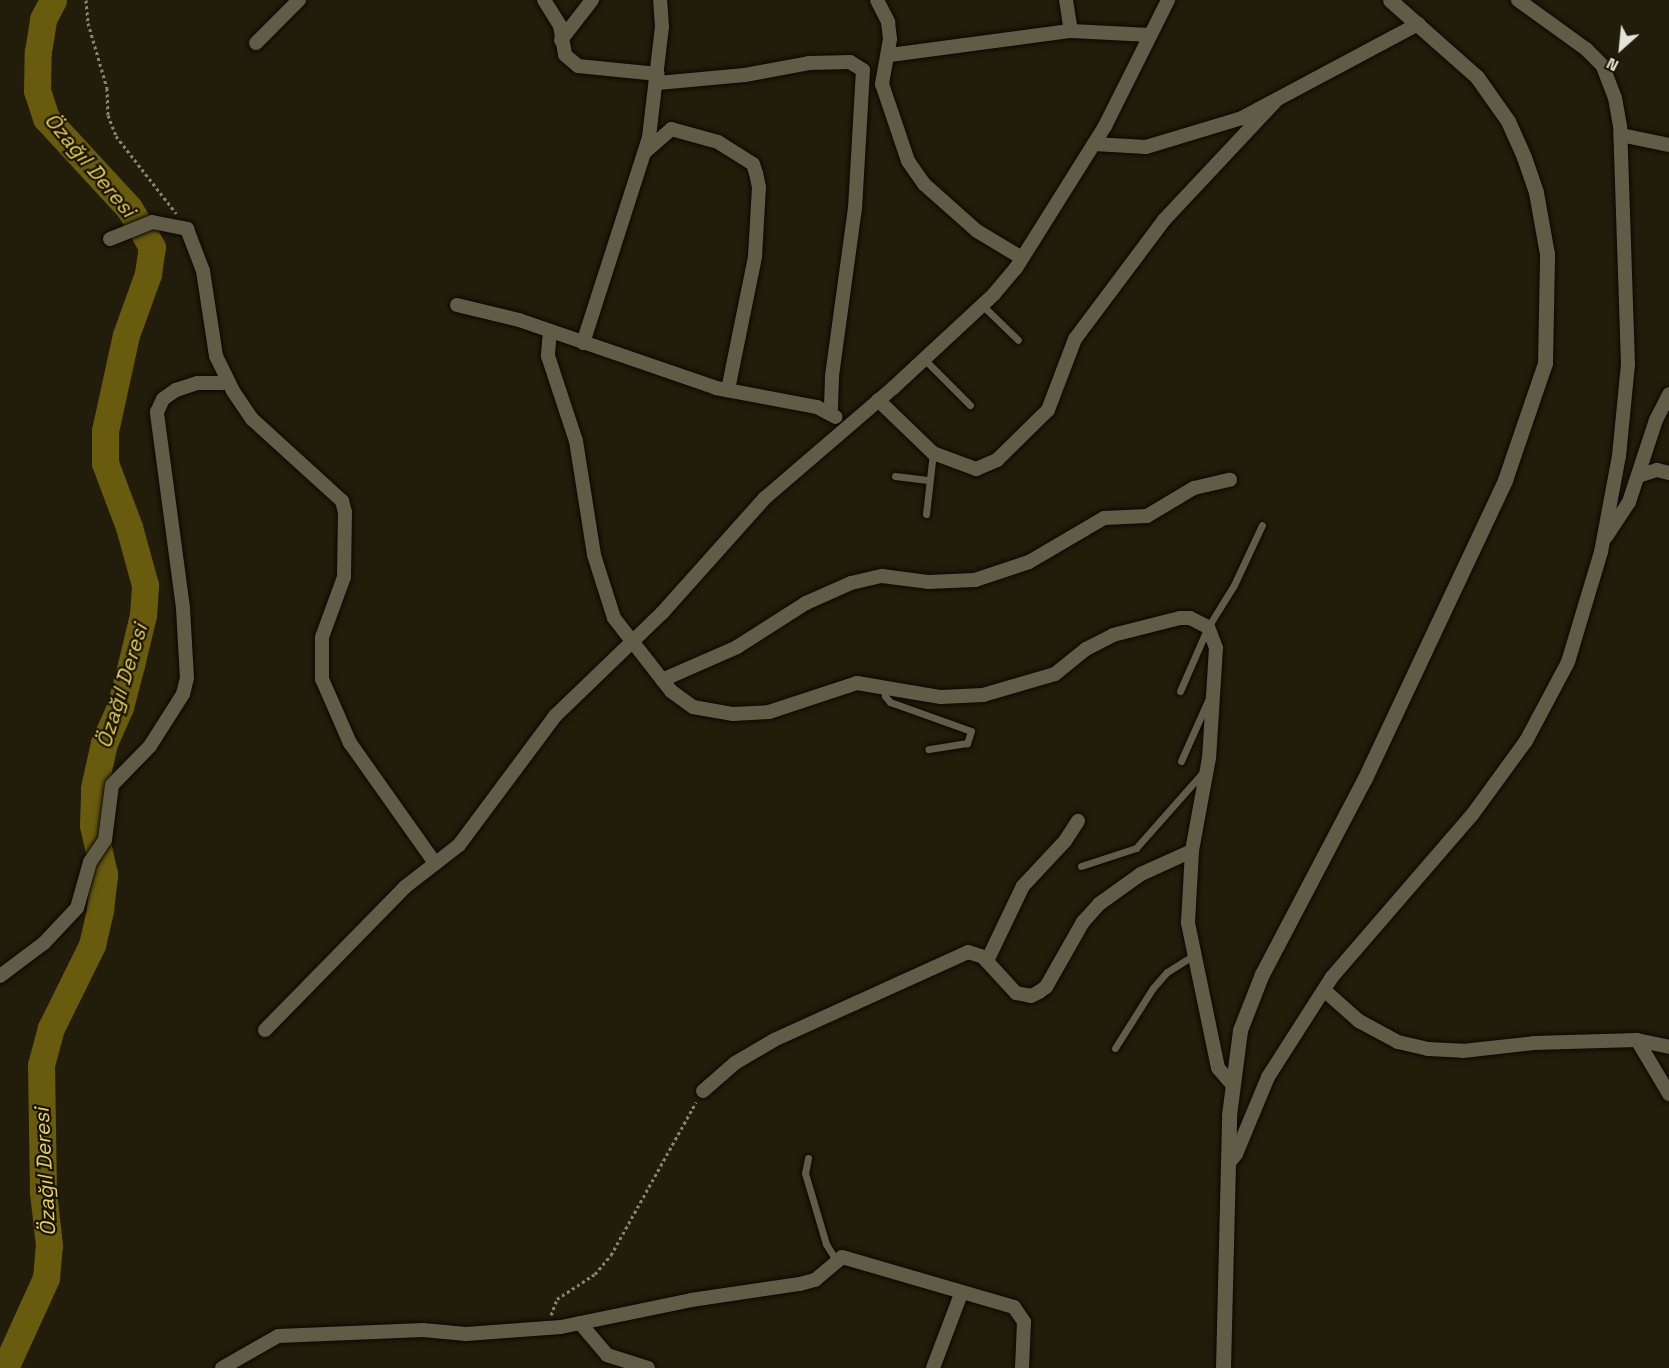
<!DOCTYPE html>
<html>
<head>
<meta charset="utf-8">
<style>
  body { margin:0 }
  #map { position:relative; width:1669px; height:1368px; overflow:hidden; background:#211d0a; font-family:"Space Grotesk",sans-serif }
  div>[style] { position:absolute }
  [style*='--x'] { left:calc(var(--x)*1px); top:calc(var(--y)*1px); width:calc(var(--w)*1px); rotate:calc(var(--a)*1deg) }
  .river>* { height:27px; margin:-13.5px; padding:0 13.5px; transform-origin:13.5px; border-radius:13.5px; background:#685b0e }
  .path>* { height:3px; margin-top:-1.5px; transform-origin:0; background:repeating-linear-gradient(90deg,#878474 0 3px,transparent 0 6px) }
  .roads { filter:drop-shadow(0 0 2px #0b0700) drop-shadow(0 0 2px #0b0700) }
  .service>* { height:7px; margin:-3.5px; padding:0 3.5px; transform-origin:3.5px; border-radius:3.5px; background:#605c47 }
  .minor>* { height:14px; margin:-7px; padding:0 7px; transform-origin:7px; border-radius:7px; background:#605c47 }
  .tertiary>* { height:15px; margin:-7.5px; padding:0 7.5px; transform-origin:7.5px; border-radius:7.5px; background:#605c47 }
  span { translate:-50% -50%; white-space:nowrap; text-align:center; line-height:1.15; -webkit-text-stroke:4.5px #181403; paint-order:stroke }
  .water-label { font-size:21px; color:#e7d054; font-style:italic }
  .north { position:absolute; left:1591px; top:18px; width:60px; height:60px; -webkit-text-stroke:4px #181403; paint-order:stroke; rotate:207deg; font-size:16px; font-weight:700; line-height:24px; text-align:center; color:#e5e3d7 }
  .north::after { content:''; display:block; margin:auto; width:21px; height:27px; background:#e5e3d7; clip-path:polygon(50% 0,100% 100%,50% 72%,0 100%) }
</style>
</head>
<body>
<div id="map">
  <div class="river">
    <div style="--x:5;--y:1368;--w:99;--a:-65.5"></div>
    <div style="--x:46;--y:1278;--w:33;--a:-85"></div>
    <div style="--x:49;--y:1245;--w:53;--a:-96.5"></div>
    <div style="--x:43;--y:1192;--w:127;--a:-90.9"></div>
    <div style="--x:41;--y:1065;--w:38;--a:-75"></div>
    <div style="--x:51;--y:1028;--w:93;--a:-63.7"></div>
    <div style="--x:92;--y:945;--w:37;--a:-77"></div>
    <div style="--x:100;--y:909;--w:35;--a:-83"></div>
    <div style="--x:104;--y:874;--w:50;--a:-102.7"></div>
    <div style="--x:93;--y:825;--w:37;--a:-88"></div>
    <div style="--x:94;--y:788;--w:46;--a:-77.5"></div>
    <div style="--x:104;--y:743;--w:39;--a:-66"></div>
    <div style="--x:120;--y:707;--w:43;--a:-75.3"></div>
    <div style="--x:131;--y:665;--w:51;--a:-76.5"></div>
    <div style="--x:143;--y:615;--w:30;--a:-86"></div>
    <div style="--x:145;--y:585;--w:60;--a:-105.4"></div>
    <div style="--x:129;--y:527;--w:68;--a:-110.6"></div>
    <div style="--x:105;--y:463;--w:32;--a:-90"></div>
    <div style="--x:105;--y:431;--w:98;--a:-77.7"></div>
    <div style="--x:126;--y:335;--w:65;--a:-70.2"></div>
    <div style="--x:148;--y:274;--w:27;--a:-82"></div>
    <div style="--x:152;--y:247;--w:45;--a:-120.5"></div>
    <div style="--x:129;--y:208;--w:122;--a:-132.7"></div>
    <div style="--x:46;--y:118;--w:28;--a:-108"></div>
    <div style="--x:37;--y:91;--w:39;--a:-89"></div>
    <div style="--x:38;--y:52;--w:33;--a:-81"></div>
    <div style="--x:43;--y:19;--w:21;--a:-62"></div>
  </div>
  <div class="path">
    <div style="--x:86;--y:0;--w:23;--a:85"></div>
    <div style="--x:88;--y:23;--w:68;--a:73.7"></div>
    <div style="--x:107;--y:88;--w:27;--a:88"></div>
    <div style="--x:108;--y:115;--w:22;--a:69"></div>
    <div style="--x:116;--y:136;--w:98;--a:52.1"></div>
    <div style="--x:551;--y:1315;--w:17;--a:-69"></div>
    <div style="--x:557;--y:1299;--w:45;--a:-33.3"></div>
    <div style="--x:595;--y:1274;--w:25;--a:-50"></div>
    <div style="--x:611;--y:1255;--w:175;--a:-60.9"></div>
  </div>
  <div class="roads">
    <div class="service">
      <div style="--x:982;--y:305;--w:50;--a:44.2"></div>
      <div style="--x:924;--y:359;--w:65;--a:45"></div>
      <div style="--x:895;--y:476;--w:33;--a:7"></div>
      <div style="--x:926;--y:514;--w:61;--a:-83.5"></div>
      <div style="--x:884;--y:686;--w:10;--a:84"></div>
      <div style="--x:885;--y:696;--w:8;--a:50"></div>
      <div style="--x:890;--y:702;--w:86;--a:19.7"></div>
      <div style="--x:971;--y:731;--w:13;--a:108"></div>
      <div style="--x:967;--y:743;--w:39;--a:171"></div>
      <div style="--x:1180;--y:691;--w:70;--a:-66.4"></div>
      <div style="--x:1208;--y:627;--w:49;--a:-58.2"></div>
      <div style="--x:1234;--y:585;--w:66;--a:-65"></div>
      <div style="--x:1181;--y:761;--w:71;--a:-66"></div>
      <div style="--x:1081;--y:866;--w:58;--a:-18.1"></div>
      <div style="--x:1136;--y:848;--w:104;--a:-48.5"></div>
      <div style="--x:1115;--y:1048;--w:71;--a:-57.7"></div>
      <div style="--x:1153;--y:988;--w:21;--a:-49"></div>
      <div style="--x:1167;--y:972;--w:32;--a:-32"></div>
      <div style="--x:808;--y:1158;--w:15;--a:101"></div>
      <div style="--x:805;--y:1173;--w:74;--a:73.5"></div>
      <div style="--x:826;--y:1244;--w:19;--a:58"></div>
    </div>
    <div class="minor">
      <div style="--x:544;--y:0;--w:31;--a:58"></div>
      <div style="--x:560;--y:26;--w:29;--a:80"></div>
      <div style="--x:565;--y:55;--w:17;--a:40"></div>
      <div style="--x:578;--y:66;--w:80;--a:5.7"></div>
      <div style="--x:877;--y:0;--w:25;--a:63"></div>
      <div style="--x:888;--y:22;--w:17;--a:83"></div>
      <div style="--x:890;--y:39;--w:46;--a:100.1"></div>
      <div style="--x:882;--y:84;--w:81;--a:71.3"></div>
      <div style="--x:908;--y:161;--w:28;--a:55"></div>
      <div style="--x:924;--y:184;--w:71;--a:41.6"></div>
      <div style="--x:977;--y:231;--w:52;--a:31"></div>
      <div style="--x:1066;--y:0;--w:31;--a:81"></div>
      <div style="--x:561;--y:40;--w:51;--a:-52.2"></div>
      <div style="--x:256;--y:43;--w:61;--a:-45"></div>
      <div style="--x:890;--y:55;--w:183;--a:-7.6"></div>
      <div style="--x:1071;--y:31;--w:79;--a:2.9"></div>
      <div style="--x:658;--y:83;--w:87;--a:-5.3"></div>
      <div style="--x:745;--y:75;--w:65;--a:-10.6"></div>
      <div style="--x:809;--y:63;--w:41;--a:-1.4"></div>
      <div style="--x:850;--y:62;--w:15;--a:32"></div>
      <div style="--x:863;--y:70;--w:138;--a:93.3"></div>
      <div style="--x:855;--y:208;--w:171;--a:97.8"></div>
      <div style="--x:832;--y:377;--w:36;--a:92"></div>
      <div style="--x:1621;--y:135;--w:49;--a:11.8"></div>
      <div style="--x:1094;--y:144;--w:52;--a:3.3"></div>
      <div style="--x:1146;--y:147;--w:100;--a:-16.8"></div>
      <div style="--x:1242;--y:118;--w:200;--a:-28.1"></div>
      <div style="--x:645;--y:152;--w:35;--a:-41"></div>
      <div style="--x:671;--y:129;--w:49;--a:15.5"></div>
      <div style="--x:718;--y:142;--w:41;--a:32.2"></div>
      <div style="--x:753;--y:164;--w:9;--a:72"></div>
      <div style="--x:756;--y:173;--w:14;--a:78"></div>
      <div style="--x:759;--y:187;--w:70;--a:93.3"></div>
      <div style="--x:755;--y:257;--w:136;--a:101.5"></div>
      <div style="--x:110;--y:239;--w:45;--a:-22"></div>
      <div style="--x:152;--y:222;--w:36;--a:11"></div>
      <div style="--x:187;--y:229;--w:45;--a:69.1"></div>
      <div style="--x:203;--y:271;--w:86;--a:81.3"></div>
      <div style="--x:216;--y:356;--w:39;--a:64"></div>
      <div style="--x:233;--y:391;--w:34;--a:56"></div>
      <div style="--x:252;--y:419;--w:122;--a:42.3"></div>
      <div style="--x:342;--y:501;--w:11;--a:75"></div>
      <div style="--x:345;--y:512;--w:65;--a:90.9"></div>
      <div style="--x:344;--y:577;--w:64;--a:110.1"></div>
      <div style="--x:322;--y:637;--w:42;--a:90"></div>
      <div style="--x:322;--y:679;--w:70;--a:66.4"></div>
      <div style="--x:350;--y:743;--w:147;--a:54.7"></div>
      <div style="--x:457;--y:305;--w:64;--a:13.6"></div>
      <div style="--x:519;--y:320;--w:208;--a:19"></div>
      <div style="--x:716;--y:388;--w:103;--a:10.7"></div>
      <div style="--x:817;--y:407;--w:21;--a:28"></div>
      <div style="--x:550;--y:331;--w:25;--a:95"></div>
      <div style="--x:548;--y:356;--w:89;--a:71.8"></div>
      <div style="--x:576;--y:441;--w:115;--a:81"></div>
      <div style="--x:594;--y:555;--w:66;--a:72.4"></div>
      <div style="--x:614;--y:618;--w:93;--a:52"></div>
      <div style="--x:671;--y:691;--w:27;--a:36"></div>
      <div style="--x:693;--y:707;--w:41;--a:9.9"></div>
      <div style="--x:733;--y:714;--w:36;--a:-3"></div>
      <div style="--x:769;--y:712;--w:93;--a:-18.2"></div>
      <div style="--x:857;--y:683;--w:85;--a:9.5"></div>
      <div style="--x:941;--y:697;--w:42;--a:-2.7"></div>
      <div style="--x:983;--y:695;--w:75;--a:-16.3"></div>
      <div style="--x:1055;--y:674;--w:40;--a:-39"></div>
      <div style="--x:1086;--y:649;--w:30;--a:-27"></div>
      <div style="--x:1113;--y:635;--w:69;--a:-14.2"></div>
      <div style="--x:1180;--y:618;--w:10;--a:0"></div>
      <div style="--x:1190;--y:618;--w:20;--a:27"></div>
      <div style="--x:1208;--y:627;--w:22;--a:69"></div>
      <div style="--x:1216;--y:648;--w:110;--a:93.6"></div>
      <div style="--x:1209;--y:758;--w:95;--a:100.4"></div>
      <div style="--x:1192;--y:851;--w:72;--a:93.2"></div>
      <div style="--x:1188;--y:923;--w:148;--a:78.3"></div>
      <div style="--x:1218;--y:1068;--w:20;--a:49"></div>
      <div style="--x:583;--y:343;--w:216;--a:-72.2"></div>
      <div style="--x:649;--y:137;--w:111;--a:-83.3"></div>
      <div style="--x:662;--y:27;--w:27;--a:-94"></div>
      <div style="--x:878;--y:400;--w:76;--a:43.9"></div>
      <div style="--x:933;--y:453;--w:46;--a:20.4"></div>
      <div style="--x:976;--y:469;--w:23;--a:-23"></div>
      <div style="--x:997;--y:460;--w:71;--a:-44.4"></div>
      <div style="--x:1048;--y:410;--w:76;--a:-69.2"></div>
      <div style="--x:1075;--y:339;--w:149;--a:-53.2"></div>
      <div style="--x:1164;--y:220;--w:162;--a:-46.8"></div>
      <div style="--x:1638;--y:476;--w:20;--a:-18"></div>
      <div style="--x:1657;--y:470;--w:12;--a:14"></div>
      <div style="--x:1606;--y:537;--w:42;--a:-56.7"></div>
      <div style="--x:1629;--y:502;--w:86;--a:-71.8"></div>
      <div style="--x:1656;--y:420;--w:29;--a:-63"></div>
      <div style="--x:662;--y:680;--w:82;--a:-23.7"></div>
      <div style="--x:737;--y:647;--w:82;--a:-32.5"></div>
      <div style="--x:806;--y:603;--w:49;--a:-24"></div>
      <div style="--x:851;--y:583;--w:32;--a:-13"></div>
      <div style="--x:882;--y:576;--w:46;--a:7.4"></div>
      <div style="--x:928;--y:582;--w:47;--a:-2.4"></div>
      <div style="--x:975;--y:580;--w:57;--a:-18.4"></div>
      <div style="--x:1029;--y:562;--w:87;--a:-30.4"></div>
      <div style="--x:1104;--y:518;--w:43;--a:-2.7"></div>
      <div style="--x:1147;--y:516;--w:55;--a:-30.8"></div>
      <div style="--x:1194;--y:488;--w:37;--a:-13"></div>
      <div style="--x:987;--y:961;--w:83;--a:-64.4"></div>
      <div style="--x:1023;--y:886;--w:62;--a:-47"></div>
      <div style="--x:1065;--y:841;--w:24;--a:-57"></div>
      <div style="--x:0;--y:976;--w:55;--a:-36.9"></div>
      <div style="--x:44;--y:943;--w:48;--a:-46.7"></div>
      <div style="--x:77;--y:908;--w:48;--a:-74.2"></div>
      <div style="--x:90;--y:862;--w:27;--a:-56"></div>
      <div style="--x:105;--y:840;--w:55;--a:-82.7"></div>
      <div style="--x:112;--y:785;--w:54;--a:-45.7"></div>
      <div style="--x:150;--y:746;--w:62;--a:-57.6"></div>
      <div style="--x:183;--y:694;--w:16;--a:-76"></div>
      <div style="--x:187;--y:678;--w:70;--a:-93.3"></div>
      <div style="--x:183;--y:608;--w:198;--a:-97.6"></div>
      <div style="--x:157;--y:412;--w:14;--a:-65"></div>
      <div style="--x:163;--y:399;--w:16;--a:-35"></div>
      <div style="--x:176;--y:390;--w:22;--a:-18"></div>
      <div style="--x:197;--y:383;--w:32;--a:0"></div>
      <div style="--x:1324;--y:990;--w:47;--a:41.5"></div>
      <div style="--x:1359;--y:1021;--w:44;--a:28.3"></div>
      <div style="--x:1398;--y:1042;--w:31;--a:13"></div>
      <div style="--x:1428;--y:1049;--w:35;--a:3"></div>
      <div style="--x:1463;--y:1051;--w:71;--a:-6.4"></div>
      <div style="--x:1534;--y:1043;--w:103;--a:-1.7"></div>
      <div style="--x:1637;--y:1040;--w:33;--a:12"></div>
      <div style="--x:265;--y:1030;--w:200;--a:-45.6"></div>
      <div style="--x:405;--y:887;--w:68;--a:-37.9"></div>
      <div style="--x:459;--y:845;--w:161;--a:-53.3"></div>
      <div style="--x:555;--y:716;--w:149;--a:-43.9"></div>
      <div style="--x:662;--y:613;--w:154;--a:-48.2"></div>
      <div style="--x:765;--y:498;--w:169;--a:-40.7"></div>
      <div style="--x:893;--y:388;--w:138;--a:-42.9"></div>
      <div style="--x:994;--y:294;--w:34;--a:-50"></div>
      <div style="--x:1016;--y:268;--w:168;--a:-57.9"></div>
      <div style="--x:1105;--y:126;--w:141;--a:-63.4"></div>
      <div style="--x:1637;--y:1040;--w:63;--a:59.3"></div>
      <div style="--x:703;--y:1091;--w:43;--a:-41.2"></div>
      <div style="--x:735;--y:1063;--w:45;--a:-30.5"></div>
      <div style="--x:774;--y:1040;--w:213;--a:-24.4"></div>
      <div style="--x:968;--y:952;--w:16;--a:18"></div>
      <div style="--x:983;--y:957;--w:49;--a:47.5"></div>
      <div style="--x:1016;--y:993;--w:15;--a:11"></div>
      <div style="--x:1031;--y:996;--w:9;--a:-27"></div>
      <div style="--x:1039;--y:992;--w:9;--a:-36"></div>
      <div style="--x:1046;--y:987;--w:75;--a:-60.4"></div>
      <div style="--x:1083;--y:922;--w:24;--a:-48"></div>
      <div style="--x:1099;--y:904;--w:52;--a:-35.5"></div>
      <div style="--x:1141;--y:874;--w:56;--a:-24.3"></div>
      <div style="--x:1228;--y:1164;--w:13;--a:-51"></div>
      <div style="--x:1236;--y:1154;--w:83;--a:-67.4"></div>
      <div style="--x:1268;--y:1077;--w:119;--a:-57.4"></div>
      <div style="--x:1332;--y:977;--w:214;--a:-49.2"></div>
      <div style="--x:1472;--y:815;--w:92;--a:-53.9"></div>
      <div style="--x:1526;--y:741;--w:89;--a:-62"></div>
      <div style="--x:1568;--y:662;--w:115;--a:-73.3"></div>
      <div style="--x:1601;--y:552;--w:98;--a:-79.4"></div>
      <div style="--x:1619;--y:456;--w:92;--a:-84.4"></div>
      <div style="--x:1628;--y:364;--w:238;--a:-91.9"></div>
      <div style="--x:1620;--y:126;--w:28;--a:-100"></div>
      <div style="--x:1615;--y:98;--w:34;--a:-111"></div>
      <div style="--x:1603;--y:66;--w:24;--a:-135"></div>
      <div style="--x:1586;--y:49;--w:84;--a:-144.2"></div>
      <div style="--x:580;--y:1323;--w:42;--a:49.8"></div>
      <div style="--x:607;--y:1355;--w:43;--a:17.6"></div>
      <div style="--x:222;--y:1368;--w:64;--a:-29.7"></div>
      <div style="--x:278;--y:1336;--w:145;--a:-2.4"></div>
      <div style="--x:423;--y:1330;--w:43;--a:5.3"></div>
      <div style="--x:466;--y:1334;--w:95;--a:-4.2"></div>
      <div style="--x:561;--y:1327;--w:133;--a:-11.7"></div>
      <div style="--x:691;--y:1300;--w:110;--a:-8.4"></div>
      <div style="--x:800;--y:1284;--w:16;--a:-15"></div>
      <div style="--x:815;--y:1280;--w:35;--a:-40"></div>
      <div style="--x:842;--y:1257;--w:179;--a:16.2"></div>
      <div style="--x:1014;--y:1307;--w:18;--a:56"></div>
      <div style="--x:1024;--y:1322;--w:46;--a:92.5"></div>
      <div style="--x:933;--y:1368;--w:79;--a:-69.3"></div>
    </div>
    <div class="tertiary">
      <div style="--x:1223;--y:1368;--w:253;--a:-88.6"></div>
      <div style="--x:1229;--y:1115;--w:86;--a:-82.6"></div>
      <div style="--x:1240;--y:1030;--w:60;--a:-68.6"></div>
      <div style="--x:1262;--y:974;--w:221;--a:-62.3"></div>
      <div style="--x:1365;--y:778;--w:329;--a:-64.8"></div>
      <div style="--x:1505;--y:480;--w:124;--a:-71.1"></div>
      <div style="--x:1545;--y:363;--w:109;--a:-88.9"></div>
      <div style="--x:1547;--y:254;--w:63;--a:-100.1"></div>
      <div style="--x:1536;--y:192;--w:37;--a:-109"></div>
      <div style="--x:1524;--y:157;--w:39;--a:-114"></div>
      <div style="--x:1508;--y:121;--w:54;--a:-125.2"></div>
      <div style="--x:1477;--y:77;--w:116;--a:-138.5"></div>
    </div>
  </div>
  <div class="water-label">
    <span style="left:90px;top:165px;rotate:50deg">Özağıl Deresi</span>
    <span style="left:122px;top:686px;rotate:-73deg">Özağıl Deresi</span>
    <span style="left:45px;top:1172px;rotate:-93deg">Özağıl Deresi</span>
  </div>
  <div class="north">N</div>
</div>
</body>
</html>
